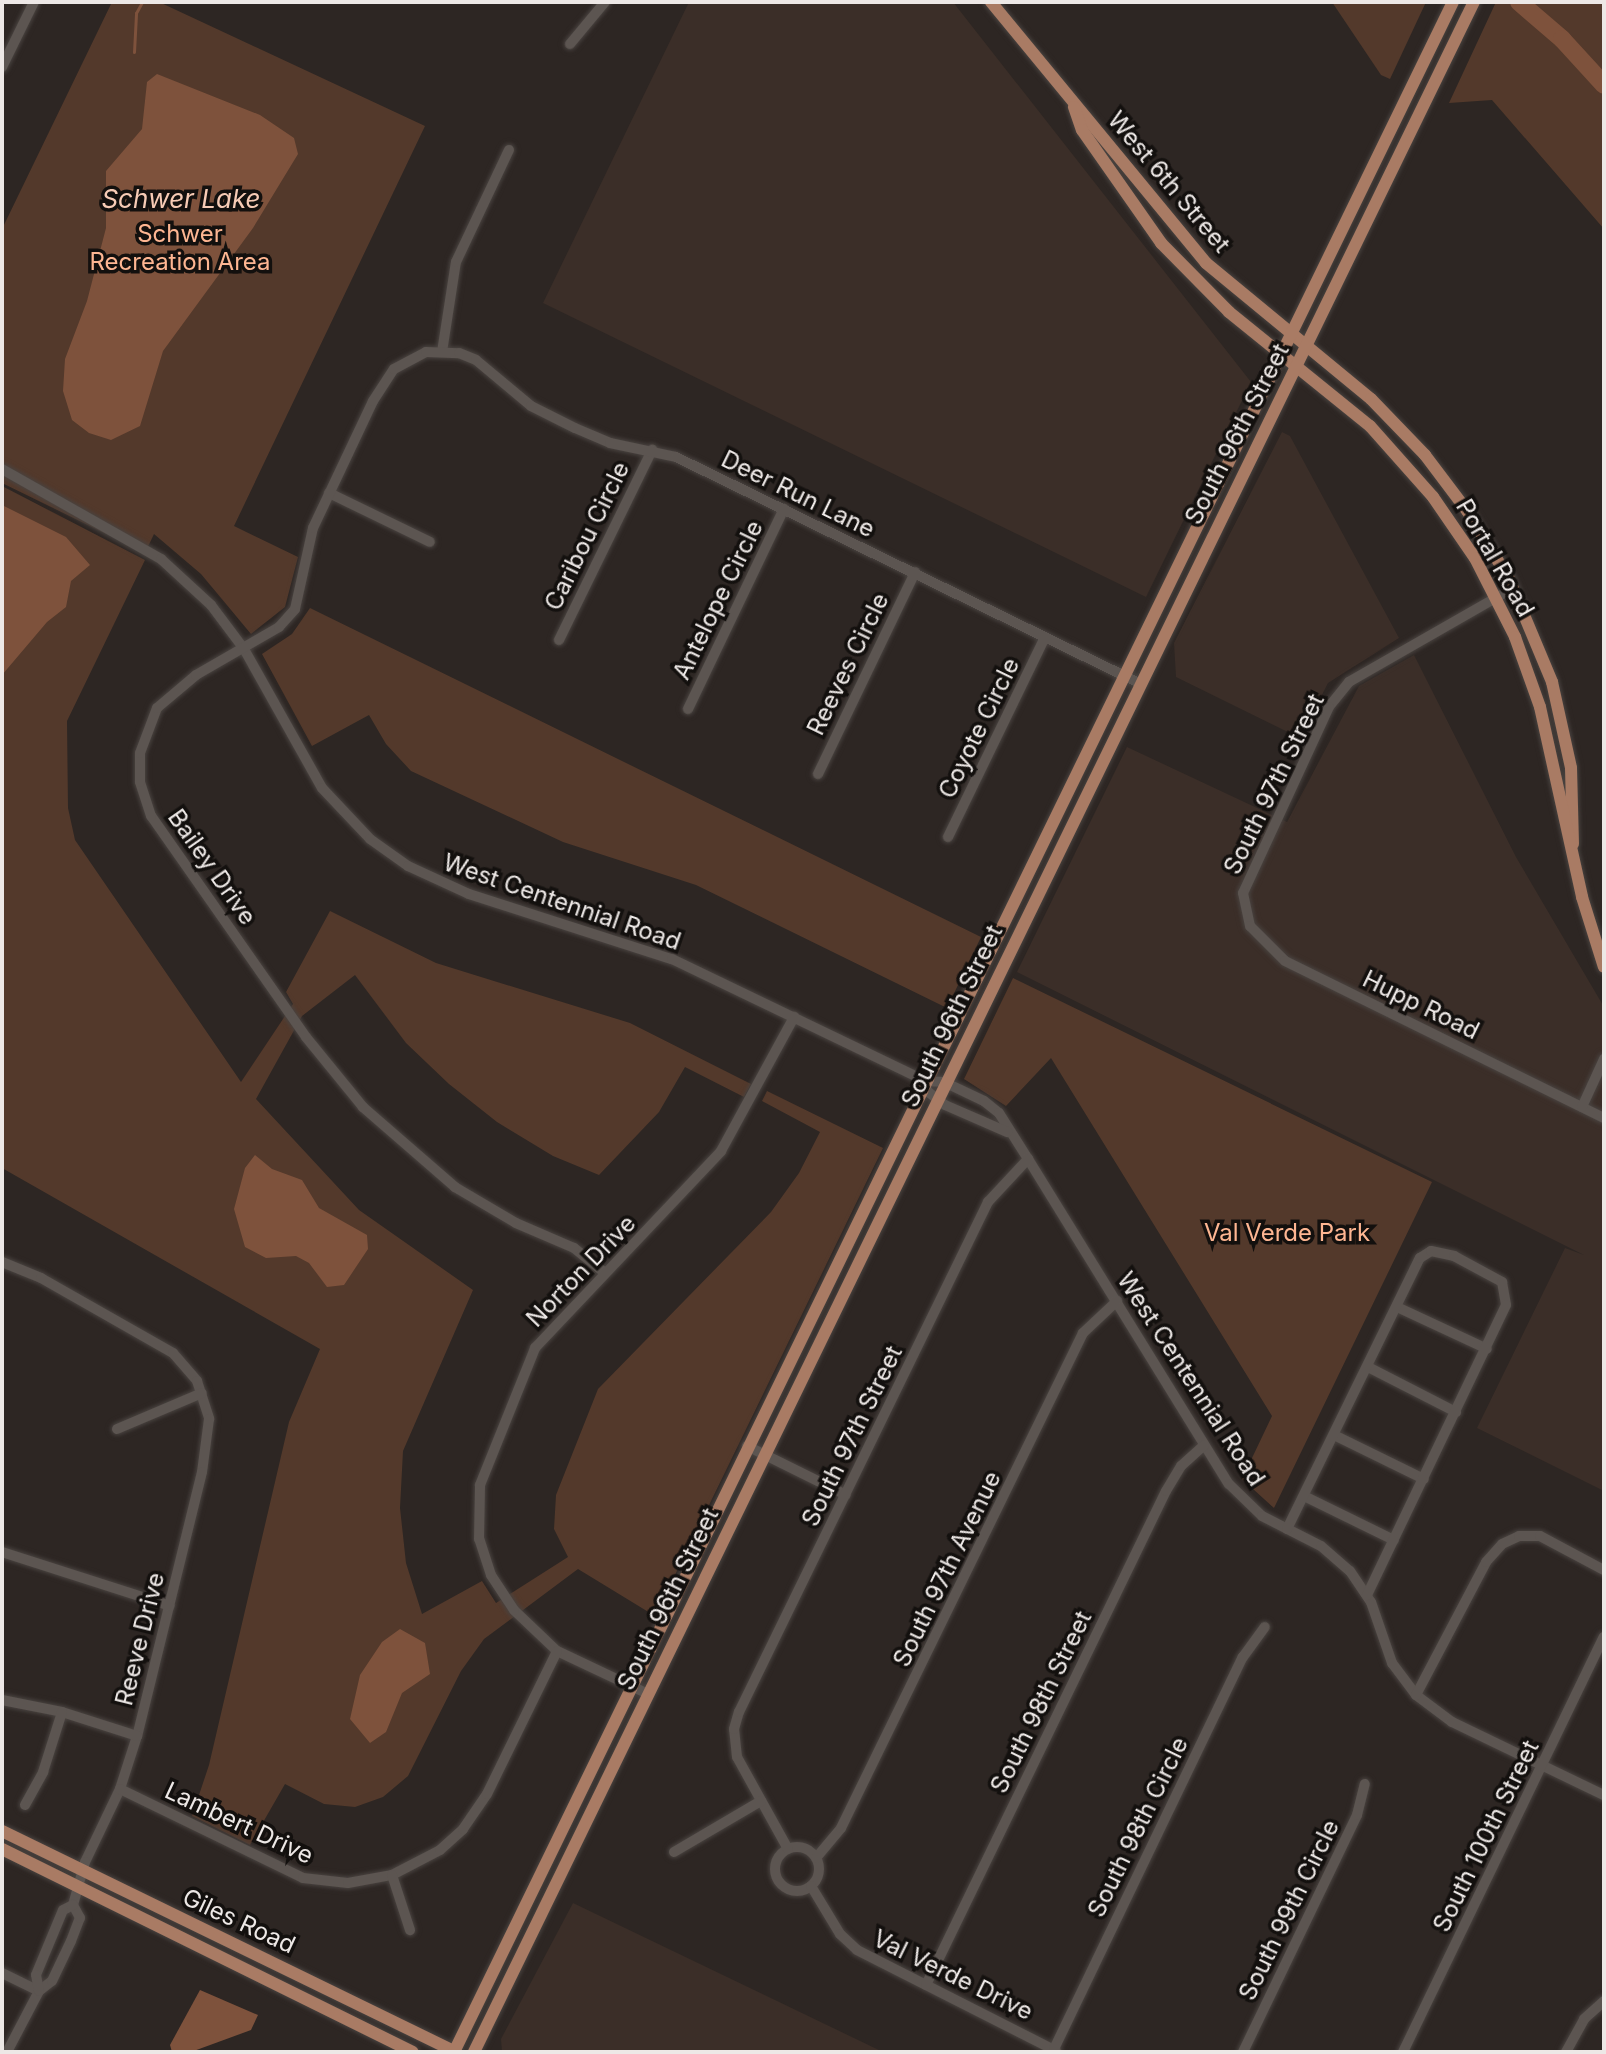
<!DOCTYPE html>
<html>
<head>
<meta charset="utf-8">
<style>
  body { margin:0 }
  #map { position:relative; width:1606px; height:2054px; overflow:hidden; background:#2d2623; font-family:Inter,sans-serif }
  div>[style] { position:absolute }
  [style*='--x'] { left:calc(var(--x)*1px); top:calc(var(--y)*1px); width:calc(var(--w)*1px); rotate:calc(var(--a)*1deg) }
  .built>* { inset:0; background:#3b2e28 }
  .green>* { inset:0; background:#53392b }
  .water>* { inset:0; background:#7e523c }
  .stream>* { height:3px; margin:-1.5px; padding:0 1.5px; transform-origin:1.5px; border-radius:1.5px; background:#7e523c }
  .river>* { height:18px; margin:-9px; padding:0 9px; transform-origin:9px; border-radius:9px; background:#7e523c }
  .roads { filter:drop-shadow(0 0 2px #494340) drop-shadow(0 0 2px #494340) }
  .minor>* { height:10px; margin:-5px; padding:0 5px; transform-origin:5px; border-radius:5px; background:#5c5551 }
  .minor>.ring { margin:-5px; padding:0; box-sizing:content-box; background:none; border:10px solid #5c5551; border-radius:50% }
  .major>* { height:12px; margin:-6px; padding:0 6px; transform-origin:6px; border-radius:6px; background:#a97b64 }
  span { translate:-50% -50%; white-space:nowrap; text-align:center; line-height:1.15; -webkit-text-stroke:7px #13100e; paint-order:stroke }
  .street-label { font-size:24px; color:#ede8e6 }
  .park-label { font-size:24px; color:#feb692 }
  .water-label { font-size:26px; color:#f7cbb5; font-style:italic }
  .frame { position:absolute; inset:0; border:4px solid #ede8e6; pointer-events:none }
</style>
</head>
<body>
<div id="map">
  <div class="built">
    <div style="clip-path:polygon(689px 2px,953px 2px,1251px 382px,1146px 597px,543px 303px)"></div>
    <div style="clip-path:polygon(1282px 432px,1290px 436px,1399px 638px,1328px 683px,1300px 738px,1176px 677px,1174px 643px)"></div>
    <div style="clip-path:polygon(1414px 655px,1516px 857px,1604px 1007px,1604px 1491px,1477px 1428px,1565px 1248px,1584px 1255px,1017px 972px,1127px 747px,1287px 822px,1359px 686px)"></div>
    <div style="clip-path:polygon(573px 1903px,883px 2052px,502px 2052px,501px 2039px)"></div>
  </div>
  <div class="green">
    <div style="clip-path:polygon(112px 2px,159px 2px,425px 126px,234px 526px,298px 557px,285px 607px,251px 634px,201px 574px,154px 534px,145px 553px,2px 483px,2px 229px)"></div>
    <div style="clip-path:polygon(1332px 2px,1426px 2px,1390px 79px,1381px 75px)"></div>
    <div style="clip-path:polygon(1496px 2px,1604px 2px,1604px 229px,1492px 100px,1449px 103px)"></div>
    <div style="clip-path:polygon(2px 486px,145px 560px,67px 721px,68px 808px,75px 840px,241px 1082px,293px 1004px,286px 992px,330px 911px,436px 963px,630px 1023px,751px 1084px,744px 1097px,685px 1067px,659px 1112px,599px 1175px,553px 1156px,497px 1122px,449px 1084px,406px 1043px,355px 975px,302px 1016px,256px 1099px,359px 1210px,473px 1290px,403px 1451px,400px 1508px,406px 1563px,422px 1614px,482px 1581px,496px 1603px,568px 1557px,554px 1529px,556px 1495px,598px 1389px,771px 1212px,799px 1173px,820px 1132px,762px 1101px,767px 1091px,883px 1148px,655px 1616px,578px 1569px,484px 1639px,461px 1671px,408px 1776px,383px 1797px,355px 1807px,324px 1804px,285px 1784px,250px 1845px,192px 1816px,209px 1765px,289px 1422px,320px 1349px,2px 1168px)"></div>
    <div style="clip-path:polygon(310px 608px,981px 937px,947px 1008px,696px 885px,563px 842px,411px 771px,386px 744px,369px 715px,312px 746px,262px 654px,292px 634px)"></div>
    <div style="clip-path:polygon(1013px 978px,1432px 1182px,1274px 1508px,1242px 1479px,1272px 1416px,1051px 1058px,1006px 1106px,964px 1079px)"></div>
  </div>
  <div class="water">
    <div style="clip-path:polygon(157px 74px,260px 115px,294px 138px,298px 154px,253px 228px,163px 351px,140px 426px,111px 440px,89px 433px,72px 420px,63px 391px,65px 359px,87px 301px,106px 228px,106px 171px,142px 129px,147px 82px)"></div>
    <div style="clip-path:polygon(2px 505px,66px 537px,90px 565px,71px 581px,66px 607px,47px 622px,2px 675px)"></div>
    <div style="clip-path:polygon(255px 1155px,272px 1169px,302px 1180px,319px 1208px,367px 1235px,368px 1249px,344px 1285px,327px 1287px,309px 1263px,296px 1256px,266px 1258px,245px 1247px,234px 1209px,245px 1168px)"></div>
    <div style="clip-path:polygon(400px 1629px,425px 1643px,430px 1674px,402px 1693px,386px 1732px,370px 1743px,350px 1719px,360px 1675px,382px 1642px)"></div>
    <div style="clip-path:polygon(200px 1990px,258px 2015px,251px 2030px,191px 2052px,172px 2052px,170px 2045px)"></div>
  </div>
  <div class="stream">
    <div style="--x:134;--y:52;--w:39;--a:-87"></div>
    <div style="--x:136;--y:13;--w:13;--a:-61"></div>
  </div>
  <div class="river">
    <div style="--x:1519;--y:2;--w:57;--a:40.7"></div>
    <div style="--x:1562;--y:39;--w:62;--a:47.6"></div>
  </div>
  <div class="roads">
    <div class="minor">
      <div style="--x:570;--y:44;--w:55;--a:-50.2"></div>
      <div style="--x:2;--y:67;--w:72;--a:-63.8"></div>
      <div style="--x:442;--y:352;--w:91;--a:-81.2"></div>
      <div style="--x:456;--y:262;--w:124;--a:-64.7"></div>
      <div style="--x:2;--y:469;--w:183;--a:29.5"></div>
      <div style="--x:161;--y:559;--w:68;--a:42.6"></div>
      <div style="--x:211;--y:605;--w:55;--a:53.1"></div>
      <div style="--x:244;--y:649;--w:159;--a:60.7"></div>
      <div style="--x:322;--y:788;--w:70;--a:46.7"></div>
      <div style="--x:370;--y:839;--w:47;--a:35.4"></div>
      <div style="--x:408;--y:866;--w:67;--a:24.7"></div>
      <div style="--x:469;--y:894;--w:213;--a:17.8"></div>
      <div style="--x:672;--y:959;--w:281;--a:25.7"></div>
      <div style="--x:925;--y:1081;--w:19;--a:3"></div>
      <div style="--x:944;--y:1082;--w:44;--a:25.4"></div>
      <div style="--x:984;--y:1101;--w:19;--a:39"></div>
      <div style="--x:999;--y:1113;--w:54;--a:57.8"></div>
      <div style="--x:1028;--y:1159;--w:382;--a:58.3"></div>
      <div style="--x:1229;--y:1484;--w:46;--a:44.1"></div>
      <div style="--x:1262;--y:1516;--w:66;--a:27"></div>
      <div style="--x:1321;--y:1546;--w:38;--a:41"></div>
      <div style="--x:1350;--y:1571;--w:37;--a:56"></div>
      <div style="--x:1371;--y:1602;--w:65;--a:71"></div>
      <div style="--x:1392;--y:1663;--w:40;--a:53"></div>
      <div style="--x:1416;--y:1695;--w:45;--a:36.9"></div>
      <div style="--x:1452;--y:1722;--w:169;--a:25.7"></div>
      <div style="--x:329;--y:493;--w:112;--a:25.9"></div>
      <div style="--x:1513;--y:588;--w:189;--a:150.2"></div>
      <div style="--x:1349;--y:682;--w:32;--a:129"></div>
      <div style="--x:1329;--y:707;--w:205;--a:114.8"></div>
      <div style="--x:1243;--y:893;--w:34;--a:78"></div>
      <div style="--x:1250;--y:926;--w:49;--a:45"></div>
      <div style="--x:1285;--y:961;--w:356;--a:26.2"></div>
      <div style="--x:559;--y:640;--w:212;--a:-63.9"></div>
      <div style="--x:688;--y:709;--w:222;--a:-64.4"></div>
      <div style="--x:818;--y:774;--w:224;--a:-64.3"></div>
      <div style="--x:948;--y:837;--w:222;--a:-64.1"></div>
      <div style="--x:925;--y:1081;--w:10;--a:79"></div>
      <div style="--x:927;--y:1091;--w:23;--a:38"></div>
      <div style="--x:945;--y:1105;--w:68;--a:23.5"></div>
      <div style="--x:1582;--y:1107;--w:53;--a:-65.4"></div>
      <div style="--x:2;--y:1262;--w:42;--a:22.3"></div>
      <div style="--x:41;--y:1278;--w:152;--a:29.6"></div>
      <div style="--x:173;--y:1353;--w:37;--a:49"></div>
      <div style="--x:197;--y:1381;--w:40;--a:72"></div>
      <div style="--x:209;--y:1419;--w:53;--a:97.5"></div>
      <div style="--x:202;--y:1472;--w:272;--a:103.8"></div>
      <div style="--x:137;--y:1736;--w:56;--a:107.8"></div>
      <div style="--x:120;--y:1789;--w:81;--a:115.6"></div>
      <div style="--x:85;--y:1862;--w:45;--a:105.6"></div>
      <div style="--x:605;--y:1273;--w:40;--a:-141"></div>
      <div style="--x:574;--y:1248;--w:63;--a:-156.7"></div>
      <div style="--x:516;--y:1223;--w:71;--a:-149.5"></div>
      <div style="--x:455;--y:1187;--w:122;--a:-139"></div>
      <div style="--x:363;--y:1107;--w:90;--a:-129.2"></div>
      <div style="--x:306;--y:1037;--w:270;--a:-125"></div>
      <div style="--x:151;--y:816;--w:36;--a:-108"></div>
      <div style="--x:140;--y:782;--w:29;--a:-90"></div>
      <div style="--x:140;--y:753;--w:48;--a:-69.3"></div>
      <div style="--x:157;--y:708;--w:51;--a:-40.2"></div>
      <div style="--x:196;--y:675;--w:96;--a:-30"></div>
      <div style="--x:279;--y:627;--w:24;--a:-48"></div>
      <div style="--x:295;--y:609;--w:83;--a:-77.5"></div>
      <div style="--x:313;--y:528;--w:140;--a:-64.7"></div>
      <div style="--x:373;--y:401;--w:38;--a:-57"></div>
      <div style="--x:394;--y:369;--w:36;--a:-28"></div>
      <div style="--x:426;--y:352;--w:33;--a:2"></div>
      <div style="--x:459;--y:353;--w:18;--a:22"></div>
      <div style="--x:476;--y:360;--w:72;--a:39.9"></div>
      <div style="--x:531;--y:406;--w:49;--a:26.6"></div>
      <div style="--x:575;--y:428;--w:38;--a:23"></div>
      <div style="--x:610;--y:443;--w:67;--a:12"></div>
      <div style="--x:676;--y:457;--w:515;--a:26.02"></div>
      <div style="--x:1397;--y:1307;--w:99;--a:25"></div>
      <div style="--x:1368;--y:1367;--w:99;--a:27.1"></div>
      <div style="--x:117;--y:1429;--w:92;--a:-23"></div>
      <div style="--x:1334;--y:1435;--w:100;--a:26.1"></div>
      <div style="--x:747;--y:1446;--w:110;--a:26.3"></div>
      <div style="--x:1304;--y:1496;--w:100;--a:26.1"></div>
      <div style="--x:1287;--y:1529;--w:302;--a:-63.9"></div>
      <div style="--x:1420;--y:1258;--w:13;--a:-32"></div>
      <div style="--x:1431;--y:1251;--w:24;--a:12"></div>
      <div style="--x:1454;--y:1256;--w:55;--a:28.4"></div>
      <div style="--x:1502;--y:1282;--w:23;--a:80"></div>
      <div style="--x:1506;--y:1305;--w:322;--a:115.6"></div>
      <div style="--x:2;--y:1552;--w:176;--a:17.8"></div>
      <div style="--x:646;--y:1693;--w:98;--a:-154.7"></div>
      <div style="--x:557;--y:1651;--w:59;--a:-136.4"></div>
      <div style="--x:514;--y:1610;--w:42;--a:-123.3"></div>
      <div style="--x:491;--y:1575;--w:38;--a:-108"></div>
      <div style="--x:479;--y:1539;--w:54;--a:-88.9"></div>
      <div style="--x:480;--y:1485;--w:148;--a:-68.1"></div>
      <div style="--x:535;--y:1348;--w:271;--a:-46.6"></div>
      <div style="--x:721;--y:1151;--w:153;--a:-61.4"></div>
      <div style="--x:1416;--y:1695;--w:150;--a:-62.2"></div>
      <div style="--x:1486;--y:1562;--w:24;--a:-48"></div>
      <div style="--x:1502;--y:1544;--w:19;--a:-25"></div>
      <div style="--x:1519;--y:1536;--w:21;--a:0"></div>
      <div style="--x:1540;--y:1536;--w:72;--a:28"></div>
      <div style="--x:2;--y:1700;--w:61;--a:11.3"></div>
      <div style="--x:62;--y:1712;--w:79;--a:17.7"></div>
      <div style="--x:120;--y:1789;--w:203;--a:25.9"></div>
      <div style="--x:303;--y:1878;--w:45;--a:6.3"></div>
      <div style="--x:348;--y:1883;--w:45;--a:-10.3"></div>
      <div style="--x:392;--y:1875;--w:54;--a:-27.5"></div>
      <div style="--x:440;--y:1850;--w:31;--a:-42"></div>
      <div style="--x:463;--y:1829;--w:42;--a:-55.6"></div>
      <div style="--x:487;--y:1794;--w:159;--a:-63.9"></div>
      <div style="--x:25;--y:1805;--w:38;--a:-61"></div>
      <div style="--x:43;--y:1772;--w:63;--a:-72.4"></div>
      <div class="ring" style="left:775px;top:1847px;width:34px;height:34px"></div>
      <div style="--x:788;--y:1849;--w:105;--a:-119"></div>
      <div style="--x:737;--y:1757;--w:28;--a:-96"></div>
      <div style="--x:734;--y:1729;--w:18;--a:-74"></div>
      <div style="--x:739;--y:1712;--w:568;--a:-63.98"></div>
      <div style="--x:988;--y:1202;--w:59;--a:-47.1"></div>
      <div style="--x:674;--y:1852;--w:101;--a:-30.4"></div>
      <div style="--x:816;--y:1858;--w:39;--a:-50"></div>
      <div style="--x:841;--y:1828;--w:551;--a:-63.95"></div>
      <div style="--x:1083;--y:1333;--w:47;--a:-43.3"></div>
      <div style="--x:392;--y:1875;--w:58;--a:71.9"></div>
      <div style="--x:811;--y:1886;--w:56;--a:58.9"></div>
      <div style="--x:840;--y:1934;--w:23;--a:43"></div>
      <div style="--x:857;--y:1950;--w:223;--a:26.9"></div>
      <div style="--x:2;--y:1973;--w:41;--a:25.9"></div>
      <div style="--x:926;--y:1985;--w:549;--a:-64.09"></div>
      <div style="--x:1166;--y:1491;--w:29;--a:-59"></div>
      <div style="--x:1181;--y:1466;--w:31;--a:-42"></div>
      <div style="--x:1054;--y:2049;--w:435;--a:-64.3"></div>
      <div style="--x:1243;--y:1657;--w:37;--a:-54"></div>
      <div style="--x:7;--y:2052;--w:69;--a:-62.3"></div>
      <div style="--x:39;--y:1991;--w:16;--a:-38"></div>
      <div style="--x:52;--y:1981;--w:44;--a:-64.6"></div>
      <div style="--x:71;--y:1941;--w:25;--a:-69"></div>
      <div style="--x:80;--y:1918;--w:15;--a:-118"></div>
      <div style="--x:73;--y:1905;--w:11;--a:153"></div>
      <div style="--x:63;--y:1910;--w:70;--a:112.6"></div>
      <div style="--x:36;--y:1975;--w:16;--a:79"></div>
      <div style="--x:1243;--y:2052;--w:263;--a:-64.3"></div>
      <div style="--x:1357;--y:1815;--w:32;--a:-76"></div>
      <div style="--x:1403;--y:2052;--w:461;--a:-64.2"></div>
      <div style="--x:1566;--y:2052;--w:38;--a:-61"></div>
      <div style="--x:1584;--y:2019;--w:27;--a:-42"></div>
    </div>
    <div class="major">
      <div style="--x:991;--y:2;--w:338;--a:50.5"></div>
      <div style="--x:1206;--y:263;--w:214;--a:39.5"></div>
      <div style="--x:1371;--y:399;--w:78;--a:46"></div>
      <div style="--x:1425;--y:455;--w:71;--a:53"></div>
      <div style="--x:1468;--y:512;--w:79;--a:58.5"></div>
      <div style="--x:1509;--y:579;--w:112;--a:67.3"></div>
      <div style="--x:1552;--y:682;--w:88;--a:77.5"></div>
      <div style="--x:1571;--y:768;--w:76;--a:88.5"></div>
      <div style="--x:1074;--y:107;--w:24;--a:71"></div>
      <div style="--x:1082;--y:130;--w:138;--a:55"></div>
      <div style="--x:1161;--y:243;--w:97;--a:45.4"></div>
      <div style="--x:1229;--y:312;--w:181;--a:39"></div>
      <div style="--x:1370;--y:426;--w:95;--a:48.4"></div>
      <div style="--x:1433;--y:497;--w:74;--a:55.5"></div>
      <div style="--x:1475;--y:558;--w:89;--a:63.1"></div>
      <div style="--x:1515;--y:637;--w:74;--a:70.3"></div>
      <div style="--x:1540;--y:707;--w:195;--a:77.5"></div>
      <div style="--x:1582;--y:897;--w:73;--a:72.6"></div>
      <div style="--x:2;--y:1831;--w:505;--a:25.96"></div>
      <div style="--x:2;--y:1849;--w:458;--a:26.3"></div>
      <div style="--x:454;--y:2052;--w:2280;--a:-64.02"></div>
      <div style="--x:474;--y:2052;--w:2281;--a:-64"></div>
    </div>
  </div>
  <div class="street-label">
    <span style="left:1169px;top:182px;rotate:50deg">West 6th Street</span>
    <span style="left:1237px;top:434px;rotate:-63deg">South 96th Street</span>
    <span style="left:798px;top:494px;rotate:26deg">Deer Run Lane</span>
    <span style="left:587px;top:536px;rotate:-64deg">Caribou Circle</span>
    <span style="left:1495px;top:558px;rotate:60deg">Portal Road</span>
    <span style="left:718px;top:600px;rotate:-64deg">Antelope Circle</span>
    <span style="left:848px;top:664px;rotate:-64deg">Reeves Circle</span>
    <span style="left:979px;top:728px;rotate:-64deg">Coyote Circle</span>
    <span style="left:1274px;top:784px;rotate:-64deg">South 97th Street</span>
    <span style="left:212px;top:867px;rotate:55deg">Bailey Drive</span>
    <span style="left:562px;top:902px;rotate:19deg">West Centennial Road</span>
    <span style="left:1421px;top:1005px;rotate:26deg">Hupp Road</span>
    <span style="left:952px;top:1016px;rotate:-64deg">South 96th Street</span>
    <span style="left:581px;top:1271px;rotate:-46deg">Norton Drive</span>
    <span style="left:1191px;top:1379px;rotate:57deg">West Centennial Road</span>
    <span style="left:852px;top:1436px;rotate:-64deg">South 97th Street</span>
    <span style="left:947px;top:1569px;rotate:-64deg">South 97th Avenue</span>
    <span style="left:668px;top:1599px;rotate:-64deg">South 96th Street</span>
    <span style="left:140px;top:1639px;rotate:-76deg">Reeve Drive</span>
    <span style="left:1041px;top:1702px;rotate:-64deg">South 98th Street</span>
    <span style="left:239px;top:1823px;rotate:25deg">Lambert Drive</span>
    <span style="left:1138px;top:1827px;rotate:-64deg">South 98th Circle</span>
    <span style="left:1486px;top:1836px;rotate:-64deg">South 100th Street</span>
    <span style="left:1289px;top:1910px;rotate:-64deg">South 99th Circle</span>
    <span style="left:239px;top:1921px;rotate:25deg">Giles Road</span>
    <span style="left:953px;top:1975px;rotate:26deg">Val Verde Drive</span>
  </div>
  <div class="park-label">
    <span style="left:180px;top:248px">Schwer<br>Recreation Area</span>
    <span style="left:1287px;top:1233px">Val Verde Park</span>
  </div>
  <div class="water-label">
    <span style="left:181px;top:199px">Schwer Lake</span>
  </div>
  <div class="frame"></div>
</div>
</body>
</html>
